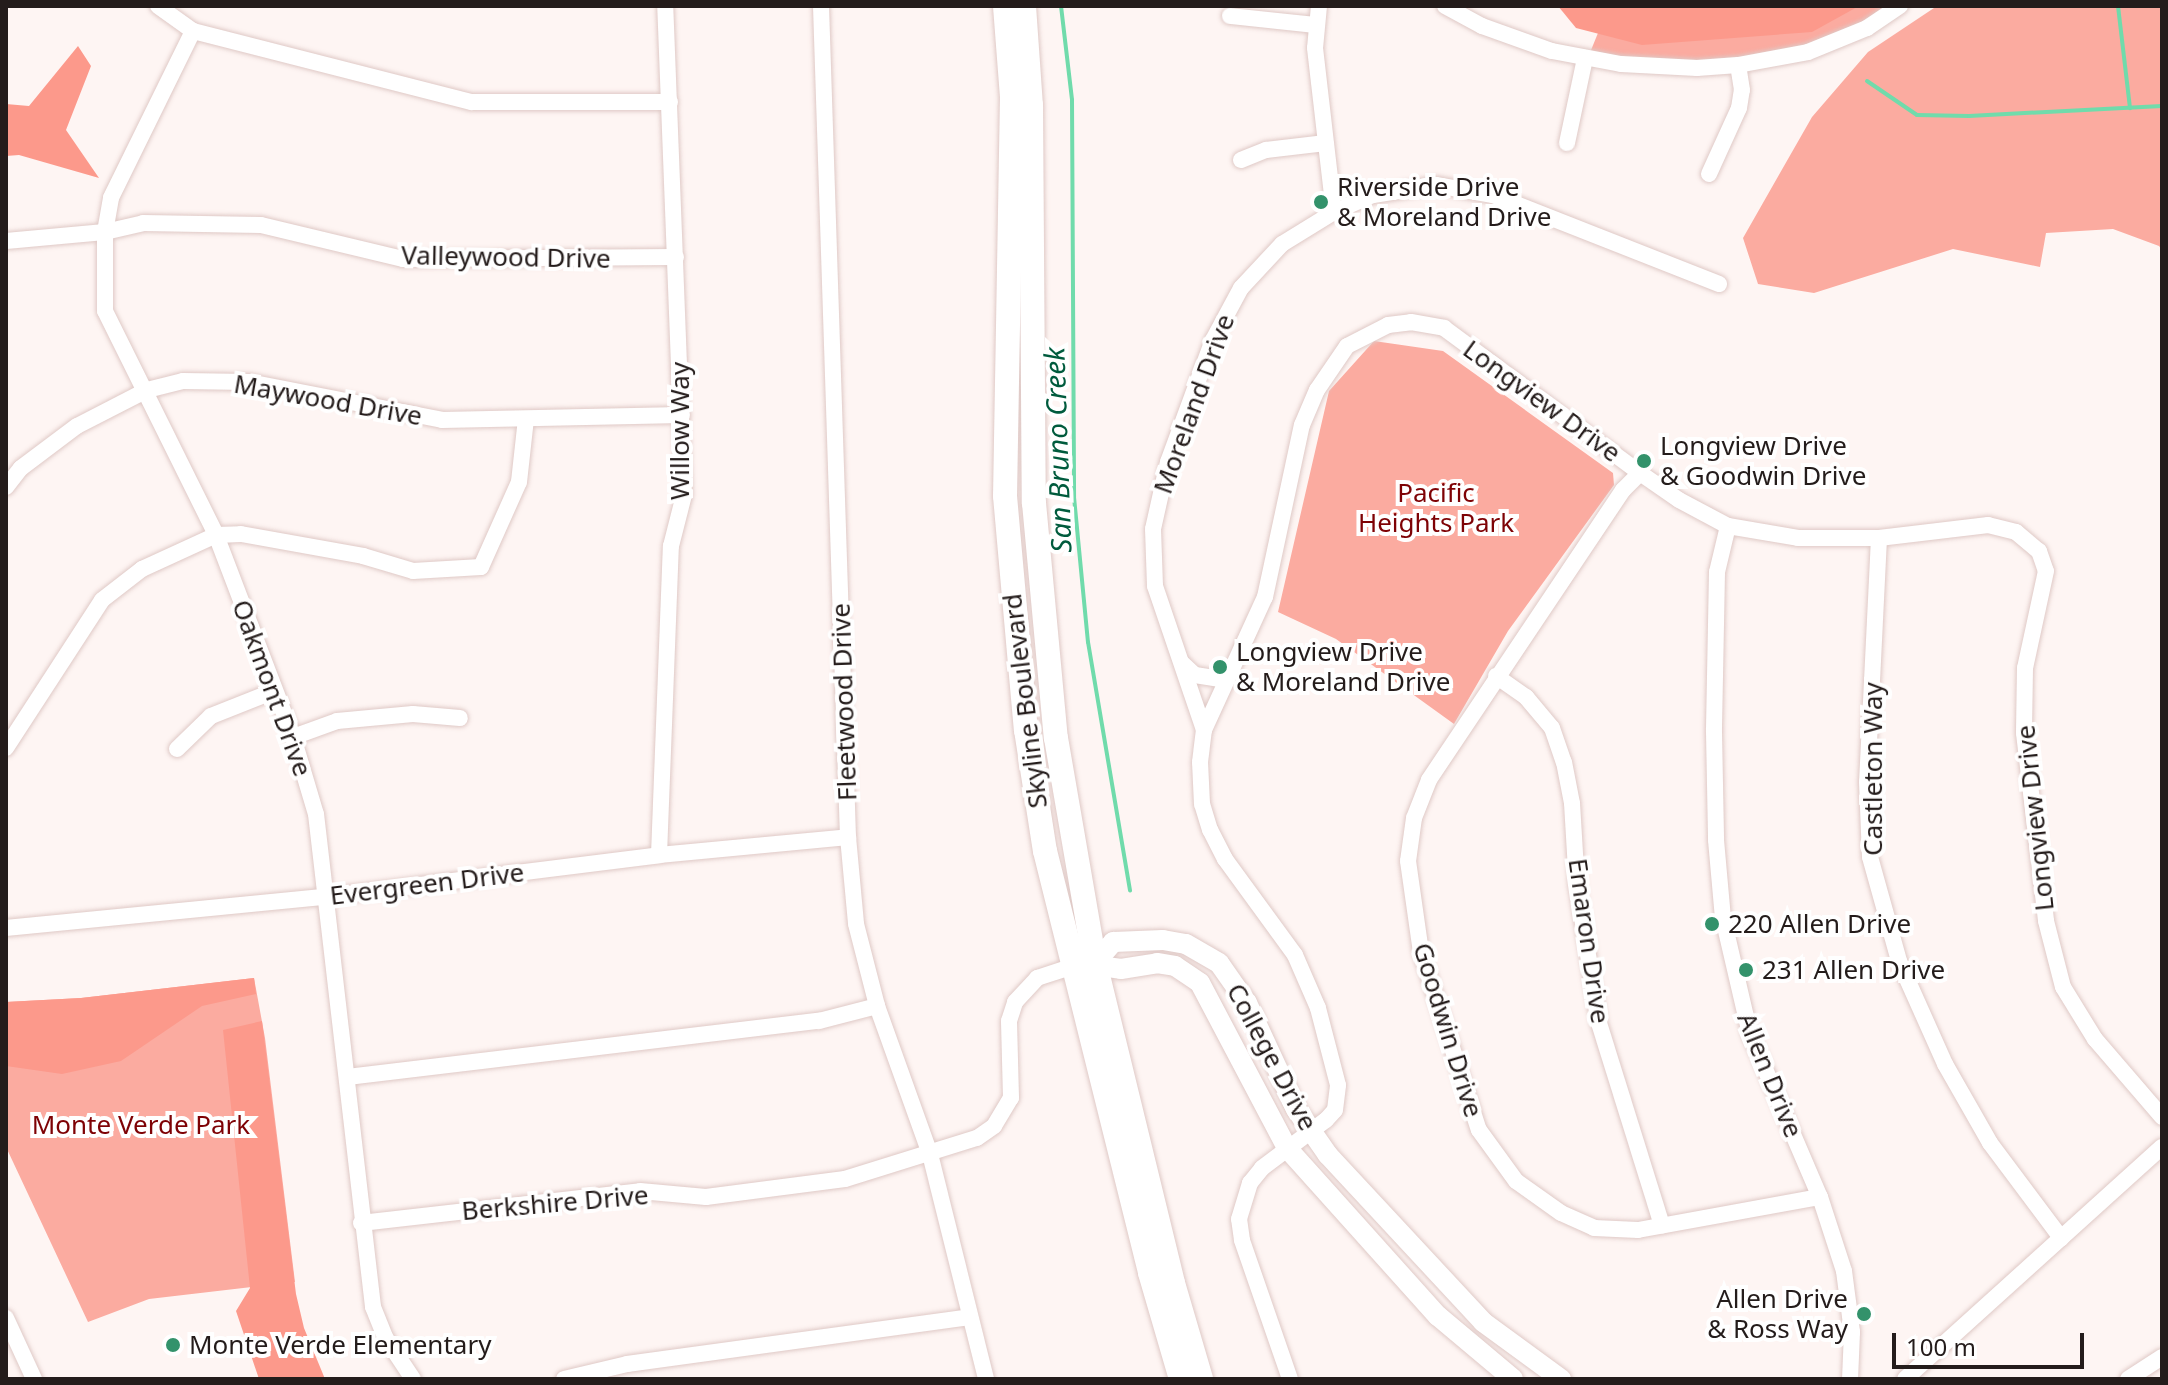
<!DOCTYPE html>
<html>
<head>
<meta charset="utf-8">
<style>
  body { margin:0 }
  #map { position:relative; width:2168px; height:1385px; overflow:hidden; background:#fef5f3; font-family:"Noto Sans",sans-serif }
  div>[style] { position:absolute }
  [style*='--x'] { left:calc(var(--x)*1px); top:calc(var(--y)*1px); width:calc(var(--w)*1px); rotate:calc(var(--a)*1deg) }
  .green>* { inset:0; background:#fbaba0 }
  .forest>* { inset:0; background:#fc998b }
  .stream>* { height:4px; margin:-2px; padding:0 2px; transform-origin:2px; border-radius:2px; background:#70dbab }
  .roads { filter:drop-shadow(0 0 2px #dfc9c6) drop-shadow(0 0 2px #dfc9c6) }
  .minor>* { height:16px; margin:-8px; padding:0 8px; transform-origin:8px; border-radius:8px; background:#fff }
  .tertiary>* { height:20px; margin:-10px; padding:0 10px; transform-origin:10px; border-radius:10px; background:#fff }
  .primary>* { height:24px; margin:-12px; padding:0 12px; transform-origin:12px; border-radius:12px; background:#fff }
  .dots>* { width:22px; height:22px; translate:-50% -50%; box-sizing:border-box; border:4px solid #fff; border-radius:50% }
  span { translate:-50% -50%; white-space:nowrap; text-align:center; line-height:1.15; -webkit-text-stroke:8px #fff; paint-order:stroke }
  .poi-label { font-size:26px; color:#241c1b }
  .left { translate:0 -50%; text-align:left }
  .right { translate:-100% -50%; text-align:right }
  .street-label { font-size:26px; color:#241c1b }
  .park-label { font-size:26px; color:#7e0205 }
  .water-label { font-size:28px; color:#005b3d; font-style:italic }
  .frame { position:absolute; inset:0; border:8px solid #241c1b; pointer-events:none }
  .scale { position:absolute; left:1892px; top:1333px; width:192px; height:36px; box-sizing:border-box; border:4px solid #241c1b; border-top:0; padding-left:10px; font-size:24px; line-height:28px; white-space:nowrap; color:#241c1b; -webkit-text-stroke:6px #fff; paint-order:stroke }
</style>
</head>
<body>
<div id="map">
  <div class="green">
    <div style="clip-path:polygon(1609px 6px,1887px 6px,1887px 20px,1772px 60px,1587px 60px)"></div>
    <div style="clip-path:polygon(1937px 6px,2162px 6px,2162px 250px,2159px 246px,2113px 229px,2046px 233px,2040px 267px,1953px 249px,1814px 293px,1758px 284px,1743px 238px,1812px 117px,1868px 52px)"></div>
    <div style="clip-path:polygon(1374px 341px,1443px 351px,1613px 473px,1614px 485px,1508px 631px,1454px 724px,1336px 639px,1278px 612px,1329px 391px)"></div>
    <div style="clip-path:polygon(254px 978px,265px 1038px,295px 1282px,149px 1299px,88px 1322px,6px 1147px,6px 1002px,81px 998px)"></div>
  </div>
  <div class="forest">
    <div style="clip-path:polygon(1558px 6px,1859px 6px,1812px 32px,1642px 45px,1576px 28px)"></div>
    <div style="clip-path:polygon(78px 46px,91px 66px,66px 130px,99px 178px,19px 155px,6px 156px,6px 104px,29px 106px)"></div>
    <div style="clip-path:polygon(254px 978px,256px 994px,202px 1006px,121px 1061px,62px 1074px,6px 1066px,6px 1002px,81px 998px)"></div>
    <div style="clip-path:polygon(262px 1021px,296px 1294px,304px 1328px,325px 1379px,259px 1379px,236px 1311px,250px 1288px,223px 1030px)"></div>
  </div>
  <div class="stream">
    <div style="--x:1061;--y:6;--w:95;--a:83.3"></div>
    <div style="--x:1072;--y:100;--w:397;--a:89.7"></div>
    <div style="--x:1074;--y:497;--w:146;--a:84.5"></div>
    <div style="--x:1088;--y:642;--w:252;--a:80.4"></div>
    <div style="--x:2118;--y:6;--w:103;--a:83.3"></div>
    <div style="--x:1867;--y:81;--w:60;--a:34.2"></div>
    <div style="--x:1917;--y:115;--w:52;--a:1.1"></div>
    <div style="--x:1969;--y:116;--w:193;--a:-3"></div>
  </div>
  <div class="roads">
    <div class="minor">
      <div style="--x:158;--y:6;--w:43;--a:35.5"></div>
      <div style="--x:193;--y:31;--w:288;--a:14.3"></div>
      <div style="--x:472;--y:102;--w:198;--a:0"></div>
      <div style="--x:821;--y:6;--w:831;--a:88.14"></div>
      <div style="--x:848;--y:837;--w:87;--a:84.7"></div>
      <div style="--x:856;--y:924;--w:85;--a:75.6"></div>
      <div style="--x:877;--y:1006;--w:157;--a:70.3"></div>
      <div style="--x:930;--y:1154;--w:232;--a:76"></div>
      <div style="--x:1319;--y:6;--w:42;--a:95.4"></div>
      <div style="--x:1315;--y:48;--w:165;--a:83.4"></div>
      <div style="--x:1445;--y:6;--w:42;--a:28.4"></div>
      <div style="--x:1482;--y:26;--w:74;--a:19.7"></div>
      <div style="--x:1552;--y:51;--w:70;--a:10.7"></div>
      <div style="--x:1621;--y:64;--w:76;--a:3"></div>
      <div style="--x:1697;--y:68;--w:41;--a:-4.2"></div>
      <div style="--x:1738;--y:65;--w:71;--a:-10.5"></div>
      <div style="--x:1808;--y:52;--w:64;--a:-22.1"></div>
      <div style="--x:1867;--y:28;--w:40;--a:-34"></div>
      <div style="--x:1230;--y:16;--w:85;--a:6"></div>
      <div style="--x:193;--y:31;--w:186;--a:116.2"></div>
      <div style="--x:111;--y:198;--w:35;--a:100"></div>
      <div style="--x:105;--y:232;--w:79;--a:90"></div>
      <div style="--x:105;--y:311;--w:250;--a:63.6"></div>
      <div style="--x:216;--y:535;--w:216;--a:69.1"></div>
      <div style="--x:293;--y:737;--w:80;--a:73.4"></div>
      <div style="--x:316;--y:814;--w:496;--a:83.4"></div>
      <div style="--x:373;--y:1307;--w:32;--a:68"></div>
      <div style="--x:385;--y:1337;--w:50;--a:56.3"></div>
      <div style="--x:1567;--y:143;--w:87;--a:-78"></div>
      <div style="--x:1241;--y:160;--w:27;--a:-22"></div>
      <div style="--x:1266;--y:150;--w:60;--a:-6.7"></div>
      <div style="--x:1709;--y:174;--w:72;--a:-65.6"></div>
      <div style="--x:1739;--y:108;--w:18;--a:-81"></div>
      <div style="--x:1742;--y:90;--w:25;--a:-99"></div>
      <div style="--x:6;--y:241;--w:99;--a:-5.2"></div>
      <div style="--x:105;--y:232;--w:39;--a:-13"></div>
      <div style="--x:143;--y:223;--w:118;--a:1"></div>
      <div style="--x:261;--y:225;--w:146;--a:13.5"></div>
      <div style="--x:403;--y:259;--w:273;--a:-0.4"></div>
      <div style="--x:1640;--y:473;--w:24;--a:135"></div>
      <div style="--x:1623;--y:490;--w:349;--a:123.8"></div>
      <div style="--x:1429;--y:780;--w:41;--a:111.5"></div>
      <div style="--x:1414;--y:818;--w:43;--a:97.9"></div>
      <div style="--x:1408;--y:861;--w:92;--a:81.9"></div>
      <div style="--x:1421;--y:952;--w:187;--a:72"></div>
      <div style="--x:1479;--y:1130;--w:63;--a:54"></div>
      <div style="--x:1516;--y:1181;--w:55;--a:35.4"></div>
      <div style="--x:1561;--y:1213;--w:36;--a:24"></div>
      <div style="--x:1594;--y:1228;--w:44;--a:2.6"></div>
      <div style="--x:1638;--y:1230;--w:185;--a:-10.3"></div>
      <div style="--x:6;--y:487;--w:24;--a:-52"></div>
      <div style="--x:21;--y:468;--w:70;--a:-36.9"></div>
      <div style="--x:77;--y:426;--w:79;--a:-27.2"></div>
      <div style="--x:147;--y:390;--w:37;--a:-14"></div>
      <div style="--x:183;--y:381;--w:66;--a:0.9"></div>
      <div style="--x:249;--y:382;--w:197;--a:11.1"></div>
      <div style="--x:442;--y:420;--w:240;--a:-1.2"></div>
      <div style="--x:1728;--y:526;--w:47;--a:103.4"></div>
      <div style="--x:1717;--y:572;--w:160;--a:91.1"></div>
      <div style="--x:1714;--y:732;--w:108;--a:88.9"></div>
      <div style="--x:1716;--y:840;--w:78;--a:84.9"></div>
      <div style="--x:1723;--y:918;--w:119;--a:76.9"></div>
      <div style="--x:1750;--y:1034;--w:177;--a:66.8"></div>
      <div style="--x:1820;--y:1197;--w:78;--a:72"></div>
      <div style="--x:1844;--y:1271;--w:62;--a:82.5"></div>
      <div style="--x:1852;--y:1332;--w:47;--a:92.4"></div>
      <div style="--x:1879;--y:538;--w:244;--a:92.8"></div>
      <div style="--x:1867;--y:782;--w:75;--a:87.7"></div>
      <div style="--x:1870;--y:857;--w:108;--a:74.4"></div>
      <div style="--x:1899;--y:961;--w:113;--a:65.9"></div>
      <div style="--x:1945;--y:1064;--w:91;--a:60.3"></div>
      <div style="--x:1990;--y:1143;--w:119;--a:53.2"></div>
      <div style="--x:1182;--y:663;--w:18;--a:43"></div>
      <div style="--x:1195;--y:675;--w:32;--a:9"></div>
      <div style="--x:1496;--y:676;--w:37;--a:35"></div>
      <div style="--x:1526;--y:697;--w:40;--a:50"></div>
      <div style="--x:1552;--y:728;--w:36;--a:71"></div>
      <div style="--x:1564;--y:762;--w:42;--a:79"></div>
      <div style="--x:1572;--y:803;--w:83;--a:86.6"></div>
      <div style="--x:1577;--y:886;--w:139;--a:80.9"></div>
      <div style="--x:1599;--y:1023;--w:212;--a:72.7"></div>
      <div style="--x:1204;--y:730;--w:152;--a:-108.8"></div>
      <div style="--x:1155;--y:586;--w:57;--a:-92"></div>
      <div style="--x:1153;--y:529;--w:69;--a:-77.4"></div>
      <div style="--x:1168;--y:462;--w:130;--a:-69.8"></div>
      <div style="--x:1213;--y:340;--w:59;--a:-61.7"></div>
      <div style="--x:1241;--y:288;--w:60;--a:-47"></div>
      <div style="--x:1282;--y:244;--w:61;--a:-31.6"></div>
      <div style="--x:1334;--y:212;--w:43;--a:-23.6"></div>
      <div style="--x:1373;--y:195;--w:64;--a:-9"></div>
      <div style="--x:1436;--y:185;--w:58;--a:10"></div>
      <div style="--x:1493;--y:195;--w:243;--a:21.5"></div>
      <div style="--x:293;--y:737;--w:47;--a:-20"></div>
      <div style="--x:337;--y:721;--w:76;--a:-5.3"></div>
      <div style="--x:413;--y:714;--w:47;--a:4.9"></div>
      <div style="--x:6;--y:748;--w:176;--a:-57"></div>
      <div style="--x:102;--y:600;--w:51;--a:-37.8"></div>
      <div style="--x:142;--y:569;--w:81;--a:-24.7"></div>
      <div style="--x:216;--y:535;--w:25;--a:-2"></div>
      <div style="--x:241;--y:534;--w:124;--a:10.2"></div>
      <div style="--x:363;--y:556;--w:52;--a:16.7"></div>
      <div style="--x:413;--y:571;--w:68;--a:-3.4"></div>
      <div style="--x:481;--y:567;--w:93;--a:-65.9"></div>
      <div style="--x:519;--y:482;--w:63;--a:-83.7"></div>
      <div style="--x:177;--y:749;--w:47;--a:-44.1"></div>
      <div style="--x:211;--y:716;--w:68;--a:-21.6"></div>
      <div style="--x:659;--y:855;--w:309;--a:-87.8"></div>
      <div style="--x:671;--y:546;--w:53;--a:-75.7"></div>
      <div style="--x:684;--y:495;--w:489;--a:-92.2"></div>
      <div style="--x:6;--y:928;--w:320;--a:-5.6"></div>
      <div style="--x:324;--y:897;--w:338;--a:-7.1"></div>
      <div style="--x:659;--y:855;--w:190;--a:-5.4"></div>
      <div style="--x:347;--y:1077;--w:475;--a:-6.8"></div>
      <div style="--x:819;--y:1021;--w:60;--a:-14.5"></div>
      <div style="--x:361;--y:1223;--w:281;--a:-6.5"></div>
      <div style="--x:640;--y:1191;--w:66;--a:5.2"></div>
      <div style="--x:706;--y:1197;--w:140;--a:-7.4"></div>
      <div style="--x:845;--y:1179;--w:138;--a:-17.3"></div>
      <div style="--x:977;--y:1138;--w:21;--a:-35"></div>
      <div style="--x:994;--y:1126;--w:33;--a:-59"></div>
      <div style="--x:1011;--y:1098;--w:77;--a:-91.5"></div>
      <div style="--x:1009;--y:1021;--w:20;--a:-72"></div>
      <div style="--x:1015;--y:1002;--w:33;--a:-47"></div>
      <div style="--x:1037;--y:978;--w:39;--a:-18"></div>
      <div style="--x:6;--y:1318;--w:67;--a:65.3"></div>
      <div style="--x:564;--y:1379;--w:65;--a:-13.4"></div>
      <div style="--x:627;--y:1364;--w:344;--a:-7.8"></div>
      <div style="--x:1290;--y:1379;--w:147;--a:-109.1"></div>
      <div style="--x:1242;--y:1240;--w:21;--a:-98"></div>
      <div style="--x:1239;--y:1219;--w:38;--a:-73"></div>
      <div style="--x:1250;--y:1183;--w:19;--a:-51"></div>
      <div style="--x:1262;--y:1168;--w:80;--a:-36.9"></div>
      <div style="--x:1326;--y:1120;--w:13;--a:-48"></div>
      <div style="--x:1335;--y:1110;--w:25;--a:-83"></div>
      <div style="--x:1338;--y:1085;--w:80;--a:-104.6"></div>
      <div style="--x:1318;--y:1008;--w:58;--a:-113.5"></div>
      <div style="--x:1295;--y:955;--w:119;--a:-126.1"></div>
      <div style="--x:1225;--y:859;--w:33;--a:-117"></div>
      <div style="--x:1210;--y:830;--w:27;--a:-107"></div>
      <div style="--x:1202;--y:804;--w:42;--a:-92.7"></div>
      <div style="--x:1200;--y:762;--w:32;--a:-83"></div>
      <div style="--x:1204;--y:730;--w:146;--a:-65.4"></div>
      <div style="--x:1265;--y:597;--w:176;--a:-77.9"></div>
      <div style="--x:1302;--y:425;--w:38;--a:-67"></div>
      <div style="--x:1317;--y:390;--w:53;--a:-55.7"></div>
      <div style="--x:1347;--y:346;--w:46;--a:-27.1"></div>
      <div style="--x:1388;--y:325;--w:23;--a:-7"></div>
      <div style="--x:1411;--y:322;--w:34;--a:10"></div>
      <div style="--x:1444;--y:328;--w:244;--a:36.5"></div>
      <div style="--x:1640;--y:473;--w:47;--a:34.7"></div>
      <div style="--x:1679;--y:500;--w:55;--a:28"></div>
      <div style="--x:1728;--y:526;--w:71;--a:9.7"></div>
      <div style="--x:1798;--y:538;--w:81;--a:0"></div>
      <div style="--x:1879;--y:538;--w:110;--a:-6.8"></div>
      <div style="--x:1988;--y:525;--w:29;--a:14"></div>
      <div style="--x:2016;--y:532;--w:30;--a:40"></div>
      <div style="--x:2039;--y:551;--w:21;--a:71"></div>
      <div style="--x:2046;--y:571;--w:99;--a:102.2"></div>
      <div style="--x:2025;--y:668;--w:65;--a:90.9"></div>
      <div style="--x:2024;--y:733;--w:189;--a:83.3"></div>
      <div style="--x:2046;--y:921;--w:68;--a:75.6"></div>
      <div style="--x:2063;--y:987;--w:61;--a:58.4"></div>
      <div style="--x:2095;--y:1039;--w:103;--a:49.3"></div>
      <div style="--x:1905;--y:1379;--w:346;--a:-42.1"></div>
      <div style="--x:2128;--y:1379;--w:40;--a:-32.9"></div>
    </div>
    <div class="tertiary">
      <div style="--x:1095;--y:963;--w:28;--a:-49"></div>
      <div style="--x:1113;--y:942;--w:50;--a:-2.3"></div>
      <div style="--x:1163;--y:940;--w:23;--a:10"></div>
      <div style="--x:1186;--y:944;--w:38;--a:30"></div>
      <div style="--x:1219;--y:963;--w:49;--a:55"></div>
      <div style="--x:1247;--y:1003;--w:117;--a:65.2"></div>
      <div style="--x:1296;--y:1109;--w:56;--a:55.2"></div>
      <div style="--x:1328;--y:1155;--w:228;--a:47.1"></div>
      <div style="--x:1483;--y:1322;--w:97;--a:36.2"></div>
      <div style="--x:1086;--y:964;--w:35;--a:8"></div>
      <div style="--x:1121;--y:969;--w:36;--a:-9"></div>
      <div style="--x:1157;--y:963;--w:18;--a:9"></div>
      <div style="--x:1175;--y:966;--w:30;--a:34"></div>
      <div style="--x:1200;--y:983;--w:187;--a:62.2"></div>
      <div style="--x:1287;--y:1148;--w:226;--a:48.1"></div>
      <div style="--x:1438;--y:1316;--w:98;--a:40"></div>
    </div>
    <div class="primary">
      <div style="--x:1005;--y:6;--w:90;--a:85.6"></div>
      <div style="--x:1012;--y:96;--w:400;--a:91"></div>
      <div style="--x:1005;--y:496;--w:235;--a:84.9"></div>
      <div style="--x:1026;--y:730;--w:122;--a:81.1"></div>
      <div style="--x:1045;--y:851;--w:435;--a:76"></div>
      <div style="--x:1150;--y:1273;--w:110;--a:73.7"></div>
      <div style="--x:1024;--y:6;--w:99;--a:86"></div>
      <div style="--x:1031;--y:105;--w:398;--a:89.6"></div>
      <div style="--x:1034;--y:503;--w:236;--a:84.7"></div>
      <div style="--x:1056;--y:738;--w:228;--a:80.2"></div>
      <div style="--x:1095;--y:963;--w:329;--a:76.3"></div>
      <div style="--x:1173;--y:1283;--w:100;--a:73.7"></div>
    </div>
  </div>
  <div class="dots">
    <div style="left:1321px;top:202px;background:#33926b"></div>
    <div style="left:1644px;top:461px;background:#33926b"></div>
    <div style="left:1220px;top:667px;background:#33926b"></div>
    <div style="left:1712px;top:924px;background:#33926b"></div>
    <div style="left:1746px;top:970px;background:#33926b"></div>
    <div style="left:1864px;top:1314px;background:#33926b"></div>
    <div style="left:173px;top:1345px;background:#33926b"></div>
  </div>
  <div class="poi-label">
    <span class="left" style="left:1337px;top:202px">Riverside Drive<br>&amp; Moreland Drive</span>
    <span class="left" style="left:1660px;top:461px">Longview Drive<br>&amp; Goodwin Drive</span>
    <span class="left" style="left:1236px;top:667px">Longview Drive<br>&amp; Moreland Drive</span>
    <span class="left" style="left:1728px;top:924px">220 Allen Drive</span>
    <span class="left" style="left:1762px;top:970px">231 Allen Drive</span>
    <span class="right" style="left:1848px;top:1314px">Allen Drive<br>&amp; Ross Way</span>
    <span class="left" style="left:189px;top:1345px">Monte Verde Elementary</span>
  </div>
  <div class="street-label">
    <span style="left:506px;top:257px;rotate:1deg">Valleywood Drive</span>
    <span style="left:328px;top:400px;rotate:10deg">Maywood Drive</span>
    <span style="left:1542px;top:401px;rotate:36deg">Longview Drive</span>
    <span style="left:1194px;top:404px;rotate:-70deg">Moreland Drive</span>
    <span style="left:680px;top:431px;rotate:-90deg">Willow Way</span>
    <span style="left:272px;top:688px;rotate:70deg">Oakmont Drive</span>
    <span style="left:1025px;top:701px;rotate:-97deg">Skyline Boulevard</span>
    <span style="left:844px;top:702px;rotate:-92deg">Fleetwood Drive</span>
    <span style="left:1873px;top:769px;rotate:-90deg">Castleton Way</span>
    <span style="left:2035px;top:818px;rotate:-96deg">Longview Drive</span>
    <span style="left:427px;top:884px;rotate:-7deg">Evergreen Drive</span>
    <span style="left:1589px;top:941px;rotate:82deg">Emaron Drive</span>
    <span style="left:1448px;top:1030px;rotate:73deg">Goodwin Drive</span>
    <span style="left:1272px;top:1057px;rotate:62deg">College Drive</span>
    <span style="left:1770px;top:1075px;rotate:68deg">Allen Drive</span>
    <span style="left:555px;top:1203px;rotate:-5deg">Berkshire Drive</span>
  </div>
  <div class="park-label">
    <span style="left:1436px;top:508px">Pacific<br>Heights Park</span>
    <span style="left:141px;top:1125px">Monte Verde Park</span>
  </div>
  <div class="water-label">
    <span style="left:1057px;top:450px;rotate:-92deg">San Bruno Creek</span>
  </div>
  <div class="frame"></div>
  <div class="scale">100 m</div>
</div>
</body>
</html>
